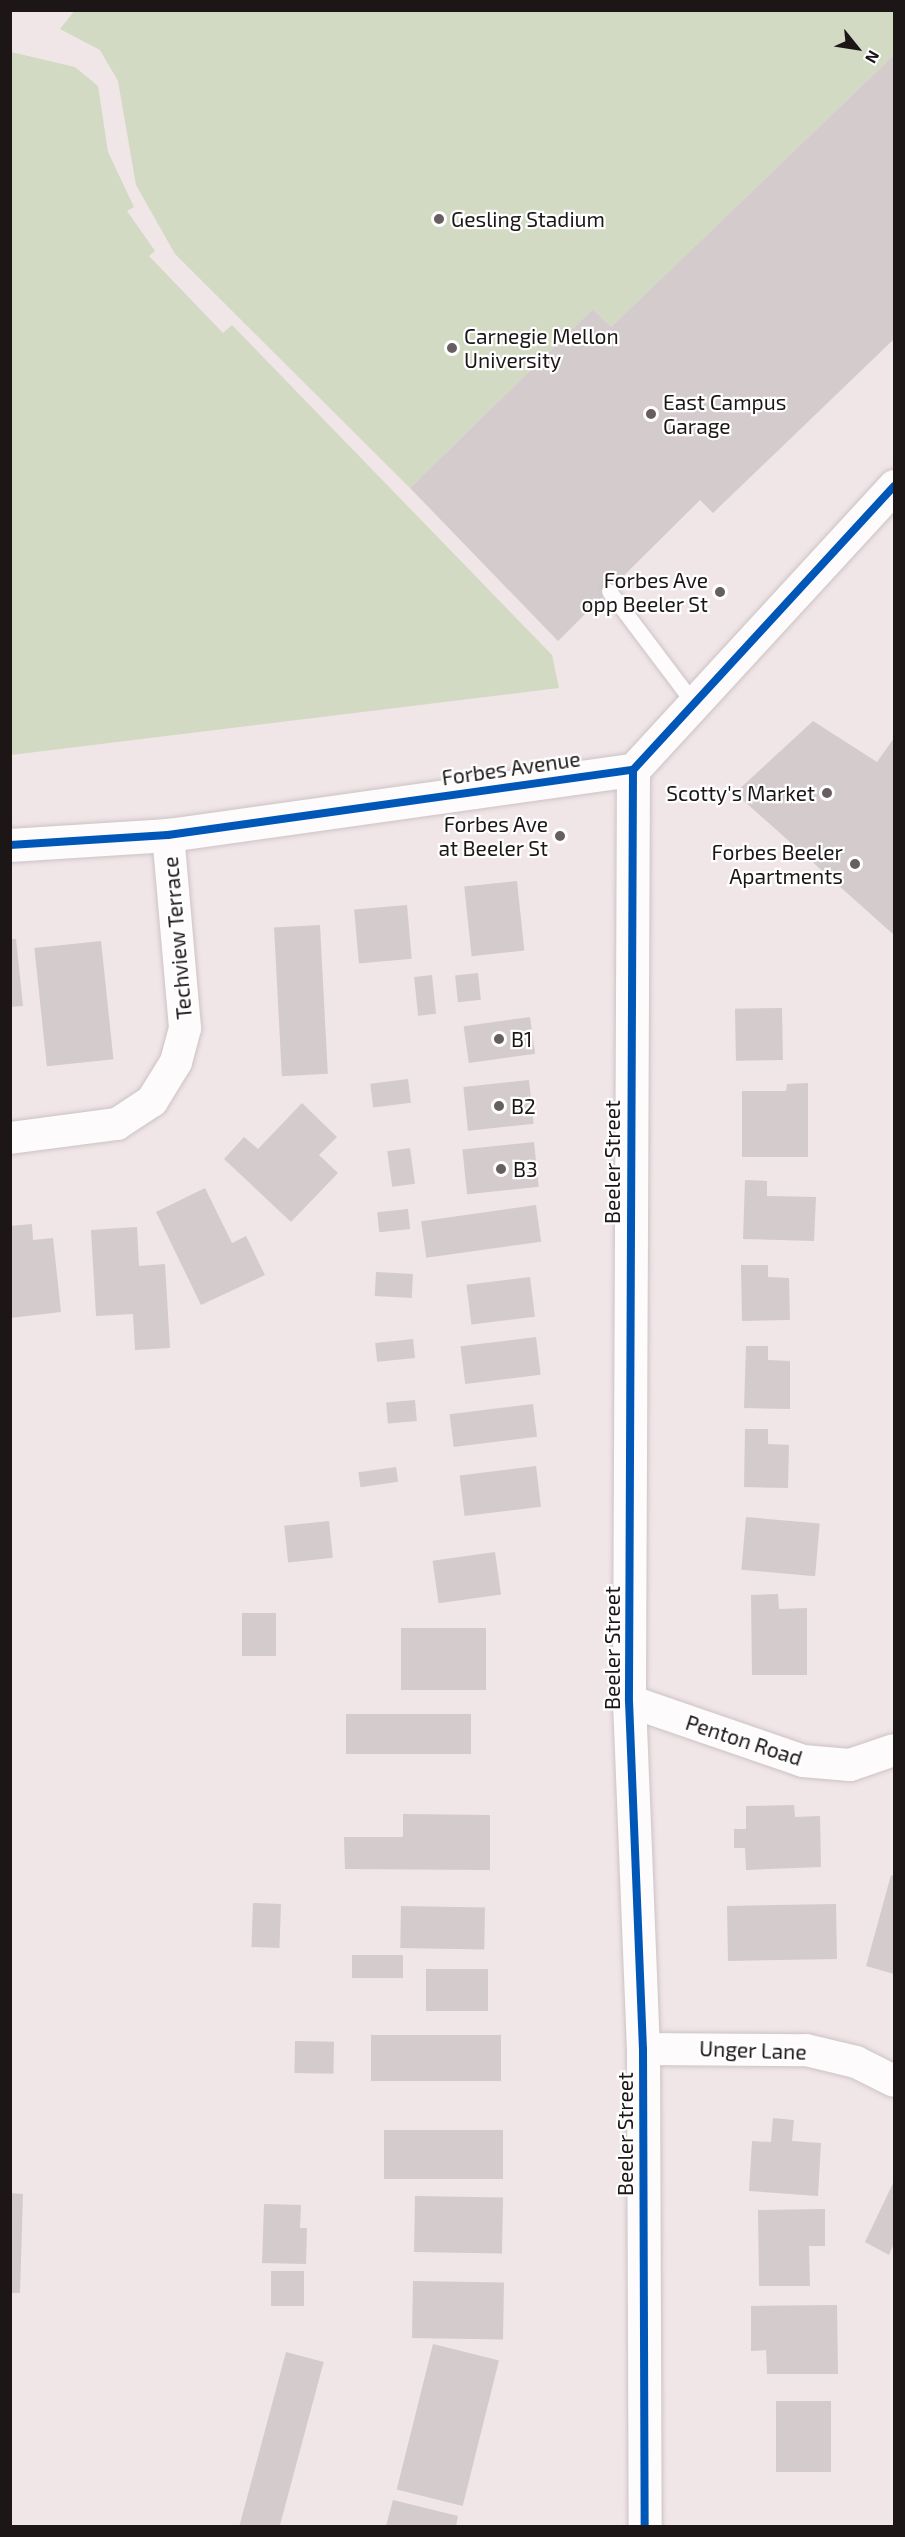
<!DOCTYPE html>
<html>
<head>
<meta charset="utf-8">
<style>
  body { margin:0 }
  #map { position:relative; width:905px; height:2537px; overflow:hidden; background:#f0e5e7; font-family:"Exo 2",sans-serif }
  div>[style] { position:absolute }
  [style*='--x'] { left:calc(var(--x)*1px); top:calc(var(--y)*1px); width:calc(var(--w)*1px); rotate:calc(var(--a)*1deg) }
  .green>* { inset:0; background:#d2dac3 }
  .building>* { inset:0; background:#d4cbcd; transform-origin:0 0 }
  .roads { filter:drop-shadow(0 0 2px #ccc3c5) drop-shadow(0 0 2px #ccc3c5) }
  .lane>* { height:15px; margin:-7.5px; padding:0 7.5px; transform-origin:7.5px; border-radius:7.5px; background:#fdfbfb }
  .street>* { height:32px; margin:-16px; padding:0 16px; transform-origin:16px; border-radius:16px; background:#fdfbfb }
  .secondary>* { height:33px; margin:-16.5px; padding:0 16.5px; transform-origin:16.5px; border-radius:16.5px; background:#fdfbfb }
  .primary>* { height:33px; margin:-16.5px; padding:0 16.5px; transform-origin:16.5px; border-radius:16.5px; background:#fdfbfb }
  .cycleway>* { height:8px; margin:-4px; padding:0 4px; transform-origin:4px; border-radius:4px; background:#0057b8 }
  .dots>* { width:16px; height:16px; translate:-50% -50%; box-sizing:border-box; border:3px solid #fff; border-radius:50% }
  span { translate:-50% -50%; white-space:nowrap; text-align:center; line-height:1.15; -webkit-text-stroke:4.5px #fff; paint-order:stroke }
  .poi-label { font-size:21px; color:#1c1617 }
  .left { translate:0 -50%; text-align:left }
  .right { translate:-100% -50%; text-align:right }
  .street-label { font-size:21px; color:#1c1617 }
  .frame { position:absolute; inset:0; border:12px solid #1c1617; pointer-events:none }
  .north { position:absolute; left:827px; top:18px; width:60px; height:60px; -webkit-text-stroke:4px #fff; paint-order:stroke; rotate:120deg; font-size:16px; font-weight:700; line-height:24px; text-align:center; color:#1c1617 }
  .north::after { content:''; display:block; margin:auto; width:21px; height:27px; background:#1c1617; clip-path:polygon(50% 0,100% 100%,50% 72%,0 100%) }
</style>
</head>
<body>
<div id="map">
  <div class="green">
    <div style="clip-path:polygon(75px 10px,894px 10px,894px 55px,611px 327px,593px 309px,410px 488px,175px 254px,136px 185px,118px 81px,100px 50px,60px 29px)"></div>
    <div style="clip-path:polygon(11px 52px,75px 67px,98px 86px,108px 152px,134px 207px,127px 211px,155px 251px,149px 256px,223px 333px,232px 325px,552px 655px,559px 688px,11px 755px)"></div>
  </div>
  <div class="building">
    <div style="clip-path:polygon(894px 55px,894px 339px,713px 513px,700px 500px,558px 641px,410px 488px,593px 309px,611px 327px)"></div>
    <div style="clip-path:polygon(813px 721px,877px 762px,894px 738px,894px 935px,735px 793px)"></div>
    <div style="left:517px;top:881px;width:70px;height:53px;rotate:84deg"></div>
    <div style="left:407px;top:905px;width:54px;height:53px;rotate:85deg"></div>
    <div style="left:320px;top:925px;width:149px;height:46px;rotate:87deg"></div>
    <div style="clip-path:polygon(10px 939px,16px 939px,23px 1006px,10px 1007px)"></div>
    <div style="left:101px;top:941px;width:119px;height:67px;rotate:84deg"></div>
    <div style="left:478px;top:973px;width:27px;height:23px;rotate:84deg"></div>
    <div style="left:432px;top:975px;width:39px;height:18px;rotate:84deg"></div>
    <div style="left:782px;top:1008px;width:52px;height:47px;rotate:89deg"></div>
    <div style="left:530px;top:1017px;width:37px;height:67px;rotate:82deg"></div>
    <div style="left:408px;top:1079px;width:24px;height:38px;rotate:83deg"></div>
    <div style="left:529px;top:1080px;width:44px;height:66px;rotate:84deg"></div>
    <div style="clip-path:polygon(808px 1083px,808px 1157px,742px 1157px,742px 1091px,786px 1091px,787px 1084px)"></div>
    <div style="clip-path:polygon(302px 1103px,337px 1137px,319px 1155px,338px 1173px,291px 1222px,224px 1159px,244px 1137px,258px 1149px)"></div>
    <div style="left:534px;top:1142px;width:45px;height:72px;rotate:84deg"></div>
    <div style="left:410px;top:1148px;width:36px;height:23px;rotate:82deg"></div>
    <div style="clip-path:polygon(745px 1180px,767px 1181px,767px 1196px,816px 1197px,814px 1241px,743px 1239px)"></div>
    <div style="clip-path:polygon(205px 1188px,232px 1243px,246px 1236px,265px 1275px,201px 1305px,156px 1212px)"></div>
    <div style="left:536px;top:1205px;width:37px;height:116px;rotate:82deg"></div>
    <div style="left:408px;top:1209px;width:20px;height:31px;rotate:84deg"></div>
    <div style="clip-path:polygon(32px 1224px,33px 1240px,53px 1238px,61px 1312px,10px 1318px,10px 1226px)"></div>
    <div style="clip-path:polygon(137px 1227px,139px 1266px,165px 1264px,170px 1348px,135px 1350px,133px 1314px,96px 1316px,91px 1230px)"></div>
    <div style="clip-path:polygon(741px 1265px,768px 1265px,768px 1277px,789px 1278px,790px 1320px,742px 1321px)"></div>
    <div style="left:376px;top:1272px;width:37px;height:24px;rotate:3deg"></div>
    <div style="left:530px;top:1277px;width:40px;height:64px;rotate:83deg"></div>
    <div style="left:536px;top:1337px;width:38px;height:76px;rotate:83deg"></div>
    <div style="left:413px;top:1339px;width:19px;height:38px;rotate:84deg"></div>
    <div style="clip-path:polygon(746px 1346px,768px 1346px,768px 1360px,790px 1361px,790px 1409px,744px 1408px)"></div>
    <div style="left:415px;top:1400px;width:21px;height:29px;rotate:85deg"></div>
    <div style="left:533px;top:1404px;width:33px;height:84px;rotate:83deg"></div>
    <div style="clip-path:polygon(745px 1429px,768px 1429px,768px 1444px,789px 1445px,788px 1488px,744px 1487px)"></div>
    <div style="left:536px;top:1466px;width:41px;height:77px;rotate:83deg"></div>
    <div style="left:396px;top:1467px;width:15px;height:38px;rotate:82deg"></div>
    <div style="left:746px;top:1517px;width:74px;height:53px;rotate:5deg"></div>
    <div style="left:329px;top:1521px;width:37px;height:45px;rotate:84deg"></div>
    <div style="left:495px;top:1552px;width:43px;height:63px;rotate:82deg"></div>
    <div style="clip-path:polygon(778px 1594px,779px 1609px,807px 1608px,807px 1675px,752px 1675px,751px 1595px)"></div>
    <div style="left:242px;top:1613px;width:34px;height:43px"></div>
    <div style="left:401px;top:1628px;width:85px;height:62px"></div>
    <div style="left:346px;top:1714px;width:125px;height:40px"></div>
    <div style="clip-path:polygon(794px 1805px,795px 1817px,820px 1816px,821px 1867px,746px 1870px,745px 1848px,734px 1848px,734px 1829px,746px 1829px,746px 1806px)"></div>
    <div style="clip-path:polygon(403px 1814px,490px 1815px,490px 1870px,345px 1869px,344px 1837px,403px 1837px)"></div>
    <div style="clip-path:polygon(891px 1875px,894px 1876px,894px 1974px,866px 1966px)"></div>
    <div style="left:253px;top:1903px;width:28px;height:44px;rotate:2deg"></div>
    <div style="left:836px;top:1904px;width:55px;height:109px;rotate:89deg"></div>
    <div style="left:401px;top:1906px;width:84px;height:42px;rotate:1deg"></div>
    <div style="left:403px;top:1955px;width:23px;height:51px;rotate:90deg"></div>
    <div style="left:426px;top:1969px;width:62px;height:42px"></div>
    <div style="left:371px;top:2035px;width:130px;height:46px"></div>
    <div style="left:295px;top:2041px;width:39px;height:32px;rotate:1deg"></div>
    <div style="clip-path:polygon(773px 2118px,794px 2120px,792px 2141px,821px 2143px,818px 2196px,749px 2191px,752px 2141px,771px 2142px)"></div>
    <div style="left:384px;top:2130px;width:119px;height:49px"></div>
    <div style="clip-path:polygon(894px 2181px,894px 2243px,889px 2255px,865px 2242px)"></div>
    <div style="clip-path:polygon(10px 2193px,23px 2194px,20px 2293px,10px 2293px)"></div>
    <div style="left:415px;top:2196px;width:88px;height:56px;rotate:1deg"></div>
    <div style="clip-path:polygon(264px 2204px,301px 2205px,300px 2228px,307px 2228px,306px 2264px,262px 2263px)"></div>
    <div style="clip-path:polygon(825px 2209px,825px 2246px,809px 2246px,810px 2286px,759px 2286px,758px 2210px)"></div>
    <div style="left:271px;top:2271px;width:33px;height:35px"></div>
    <div style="left:413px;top:2281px;width:91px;height:57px;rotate:1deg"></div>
    <div style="clip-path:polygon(837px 2305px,838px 2374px,767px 2374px,766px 2350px,751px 2351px,751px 2306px)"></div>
    <div style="left:433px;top:2344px;width:68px;height:150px;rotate:14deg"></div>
    <div style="left:286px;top:2352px;width:39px;height:179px;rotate:15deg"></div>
    <div style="left:776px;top:2401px;width:55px;height:71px"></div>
    <div style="clip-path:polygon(393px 2500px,458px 2516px,456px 2526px,386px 2526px)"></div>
  </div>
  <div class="roads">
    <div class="lane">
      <div style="--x:609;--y:591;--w:141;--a:53"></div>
    </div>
    <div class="street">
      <div style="--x:10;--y:1138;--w:108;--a:-7.5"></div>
      <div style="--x:117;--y:1124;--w:42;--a:-33.3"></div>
      <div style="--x:152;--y:1101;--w:46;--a:-58.4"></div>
      <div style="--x:176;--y:1062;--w:35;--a:-75"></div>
      <div style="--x:185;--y:1028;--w:194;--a:-95"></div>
      <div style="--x:629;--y:1701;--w:184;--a:19"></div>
      <div style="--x:803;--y:1761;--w:47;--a:4.9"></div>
      <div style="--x:850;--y:1765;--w:46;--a:-18.8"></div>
      <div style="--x:643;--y:2049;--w:163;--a:0.4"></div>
      <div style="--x:806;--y:2050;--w:51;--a:13.5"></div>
      <div style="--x:856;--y:2062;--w:42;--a:26.6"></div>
    </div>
    <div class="secondary">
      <div style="--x:633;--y:770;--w:931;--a:90.25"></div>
      <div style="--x:629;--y:1701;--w:348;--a:87.7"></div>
      <div style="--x:643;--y:2049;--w:477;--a:89.8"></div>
    </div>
    <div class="primary">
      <div style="--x:10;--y:845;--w:158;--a:-3.6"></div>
      <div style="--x:168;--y:835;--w:470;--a:-8"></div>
      <div style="--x:633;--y:770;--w:386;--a:-47.4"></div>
    </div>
  </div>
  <div class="cycleway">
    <div style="--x:633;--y:770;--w:931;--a:90.25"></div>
    <div style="--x:629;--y:1701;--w:348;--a:87.7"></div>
    <div style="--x:643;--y:2049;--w:477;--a:89.8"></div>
    <div style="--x:10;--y:845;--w:158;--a:-3.6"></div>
    <div style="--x:168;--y:835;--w:470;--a:-8"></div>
    <div style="--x:633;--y:770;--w:386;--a:-47.4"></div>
  </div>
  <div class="dots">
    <div style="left:439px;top:219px;background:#665e60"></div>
    <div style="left:452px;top:348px;background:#665e60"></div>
    <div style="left:651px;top:414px;background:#665e60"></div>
    <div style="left:720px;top:592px;background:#665e60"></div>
    <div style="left:827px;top:793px;background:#665e60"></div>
    <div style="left:560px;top:836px;background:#665e60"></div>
    <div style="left:855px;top:864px;background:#665e60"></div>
    <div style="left:499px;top:1039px;background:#665e60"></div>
    <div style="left:499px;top:1106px;background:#665e60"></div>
    <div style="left:501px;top:1169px;background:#665e60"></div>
  </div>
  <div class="poi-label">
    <span class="left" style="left:451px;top:219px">Gesling Stadium</span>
    <span class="left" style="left:464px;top:348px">Carnegie Mellon<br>University</span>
    <span class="left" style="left:663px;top:414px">East Campus<br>Garage</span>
    <span class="right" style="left:708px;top:592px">Forbes Ave<br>opp Beeler St</span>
    <span class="right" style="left:815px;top:793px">Scotty's Market</span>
    <span class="right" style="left:548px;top:836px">Forbes Ave<br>at Beeler St</span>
    <span class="right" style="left:843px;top:864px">Forbes Beeler<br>Apartments</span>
    <span class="left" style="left:511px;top:1039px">B1</span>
    <span class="left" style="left:511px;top:1106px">B2</span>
    <span class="left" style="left:513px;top:1169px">B3</span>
  </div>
  <div class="street-label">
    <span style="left:511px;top:768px;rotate:-8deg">Forbes Avenue</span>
    <span style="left:177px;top:938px;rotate:-95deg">Techview Terrace</span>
    <span style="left:612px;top:1162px;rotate:-90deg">Beeler Street</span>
    <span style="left:612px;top:1648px;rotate:-90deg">Beeler Street</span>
    <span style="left:744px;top:1740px;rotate:18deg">Penton Road</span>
    <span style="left:753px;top:2050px;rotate:2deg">Unger Lane</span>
    <span style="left:625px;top:2134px;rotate:-90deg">Beeler Street</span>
  </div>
  <div class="frame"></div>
  <div class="north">N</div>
</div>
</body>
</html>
